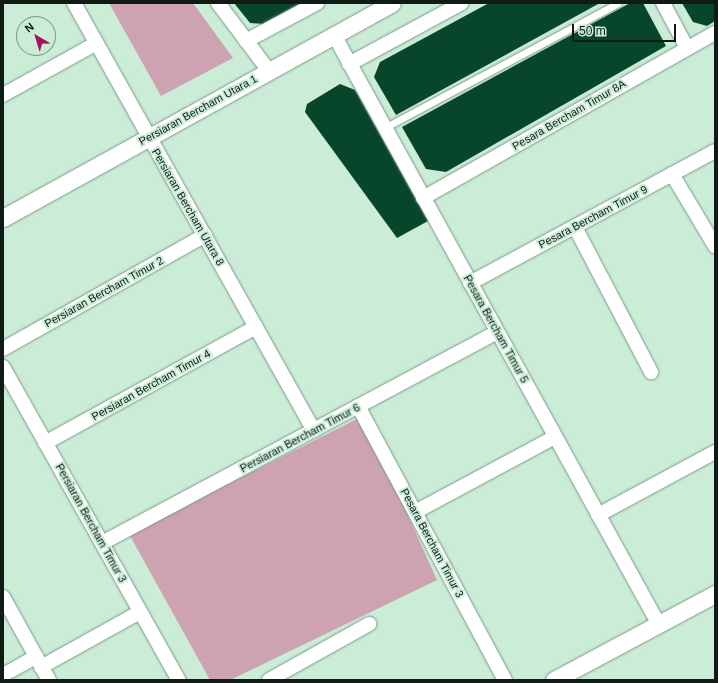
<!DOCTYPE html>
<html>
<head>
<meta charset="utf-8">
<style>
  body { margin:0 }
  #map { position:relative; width:718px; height:683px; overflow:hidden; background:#cbecd7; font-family:Arial,sans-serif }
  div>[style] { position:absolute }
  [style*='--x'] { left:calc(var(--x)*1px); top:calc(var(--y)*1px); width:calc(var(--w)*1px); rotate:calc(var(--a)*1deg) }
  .green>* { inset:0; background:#cda3b1 }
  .building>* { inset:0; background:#07462a }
  .roads { filter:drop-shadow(0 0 1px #7c9a87) drop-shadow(0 0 1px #7c9a87) }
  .service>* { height:7px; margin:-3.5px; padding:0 3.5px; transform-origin:3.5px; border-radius:3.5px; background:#fff }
  .minor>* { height:14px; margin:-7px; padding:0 7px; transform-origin:7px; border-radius:7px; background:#fff }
  .tertiary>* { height:17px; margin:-8.5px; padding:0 8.5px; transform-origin:8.5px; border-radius:8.5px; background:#fff }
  span { translate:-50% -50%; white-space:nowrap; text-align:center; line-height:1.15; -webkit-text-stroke:4px #cbecd7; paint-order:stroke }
  .street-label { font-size:11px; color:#0f1b14 }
  .frame { position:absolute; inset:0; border:4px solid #0f1b14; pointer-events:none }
  .north { position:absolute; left:16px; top:16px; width:40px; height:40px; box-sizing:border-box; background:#cbecd7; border:1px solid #809889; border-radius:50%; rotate:322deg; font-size:11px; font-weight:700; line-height:16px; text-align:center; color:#0f1b14 }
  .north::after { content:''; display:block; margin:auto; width:14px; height:18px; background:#a2165f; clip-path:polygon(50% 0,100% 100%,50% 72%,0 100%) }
  .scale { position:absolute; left:572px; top:24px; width:104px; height:18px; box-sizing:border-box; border:2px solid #0f1b14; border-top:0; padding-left:5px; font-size:12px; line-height:14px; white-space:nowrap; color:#0f1b14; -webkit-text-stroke:3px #cbecd7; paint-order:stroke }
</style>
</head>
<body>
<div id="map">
  <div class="green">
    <div style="clip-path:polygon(109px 3px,193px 3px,233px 58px,161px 96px)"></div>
    <div style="clip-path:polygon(363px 416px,437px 580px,230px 680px,210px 680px,129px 534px)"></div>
  </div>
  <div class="building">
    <div style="clip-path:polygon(234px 3px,301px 3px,264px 24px,250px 23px)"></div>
    <div style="clip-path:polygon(489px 3px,600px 3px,396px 115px,374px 77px,380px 62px)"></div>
    <div style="clip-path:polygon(630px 3px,643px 3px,666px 46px,446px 172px,426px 169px,402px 127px)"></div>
    <div style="clip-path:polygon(682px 3px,715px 3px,715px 21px,707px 26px,693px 22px)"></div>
    <div style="clip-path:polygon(340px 84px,355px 90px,428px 221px,397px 238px,305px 112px,307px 104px)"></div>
  </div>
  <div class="roads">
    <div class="service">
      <div style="--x:384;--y:128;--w:265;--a:-28.1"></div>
    </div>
    <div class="minor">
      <div style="--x:74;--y:3;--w:490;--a:60.7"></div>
      <div style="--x:218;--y:3;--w:85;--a:53.1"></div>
      <div style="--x:663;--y:3;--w:51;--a:61.9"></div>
      <div style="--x:334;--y:35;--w:671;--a:61.14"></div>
      <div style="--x:246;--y:41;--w:81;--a:-28.2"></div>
      <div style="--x:349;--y:64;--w:128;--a:-28.4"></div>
      <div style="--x:3;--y:95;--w:107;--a:-29"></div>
      <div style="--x:672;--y:174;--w:84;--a:59.2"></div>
      <div style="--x:423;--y:198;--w:335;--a:-29.5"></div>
      <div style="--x:575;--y:227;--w:164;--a:62.3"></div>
      <div style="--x:470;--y:283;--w:278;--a:-28.3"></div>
      <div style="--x:3;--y:349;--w:232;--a:-29.4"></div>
      <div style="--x:3;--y:367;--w:359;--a:60.7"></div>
      <div style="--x:358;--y:406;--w:311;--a:61.8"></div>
      <div style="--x:45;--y:443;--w:241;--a:-28.8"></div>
      <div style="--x:415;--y:512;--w:159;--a:-28.2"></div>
      <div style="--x:598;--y:515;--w:133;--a:-28.3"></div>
      <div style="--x:102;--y:543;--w:448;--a:-28.1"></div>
      <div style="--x:3;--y:597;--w:95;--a:61"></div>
      <div style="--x:41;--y:667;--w:113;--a:-29.1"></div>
      <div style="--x:3;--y:675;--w:38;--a:-29"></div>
      <div style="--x:269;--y:680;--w:115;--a:-29.2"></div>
    </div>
    <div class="tertiary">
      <div style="--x:3;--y:218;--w:444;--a:-28.9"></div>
      <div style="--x:554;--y:680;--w:183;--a:-28.1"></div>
    </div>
  </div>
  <div class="street-label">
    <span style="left:198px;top:110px;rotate:-29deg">Persiaran Bercham Utara 1</span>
    <span style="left:569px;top:115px;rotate:-30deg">Pesara Bercham Timur 8A</span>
    <span style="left:188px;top:207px;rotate:60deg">Persiaran Bercham Utara 8</span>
    <span style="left:593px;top:217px;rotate:-28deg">Pesara Bercham Timur 9</span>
    <span style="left:104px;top:292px;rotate:-29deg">Persiaran Bercham Timur 2</span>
    <span style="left:496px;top:329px;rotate:61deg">Pesara Bercham Timur 5</span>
    <span style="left:151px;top:385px;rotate:-29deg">Persiaran Bercham Timur 4</span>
    <span style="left:300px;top:438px;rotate:-28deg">Persiaran Bercham Timur 6</span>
    <span style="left:91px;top:523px;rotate:61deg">Persiaran Bercham Timur 3</span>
    <span style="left:432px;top:543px;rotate:62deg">Pesara Bercham Timur 3</span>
  </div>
  <div class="frame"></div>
  <div class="north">N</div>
  <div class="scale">50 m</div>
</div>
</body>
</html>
